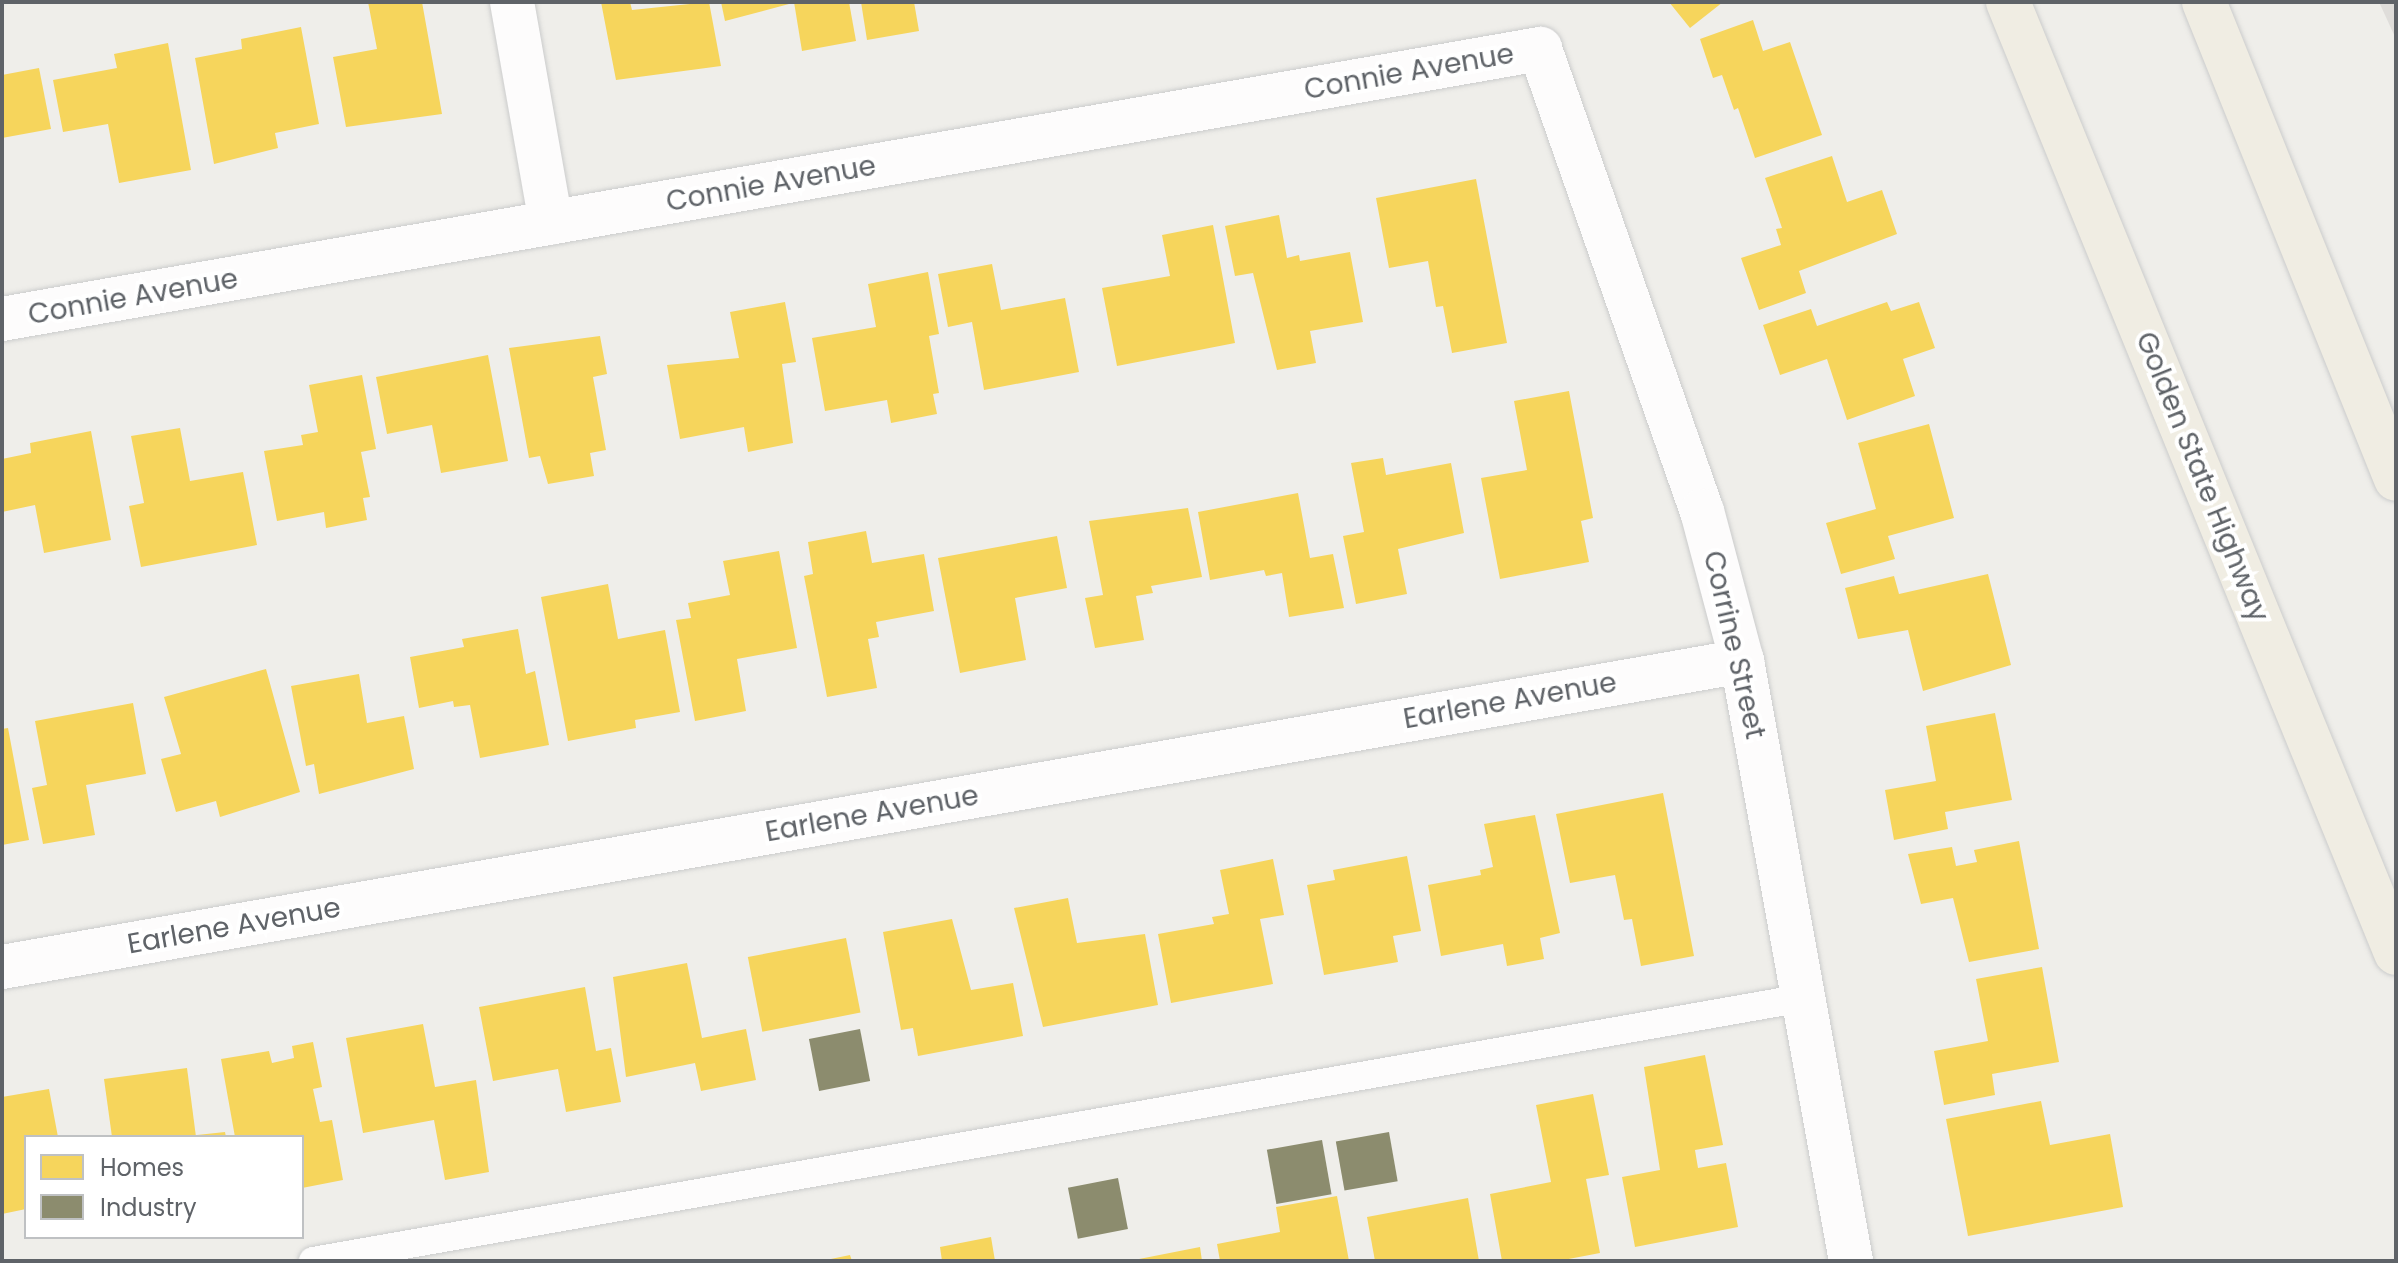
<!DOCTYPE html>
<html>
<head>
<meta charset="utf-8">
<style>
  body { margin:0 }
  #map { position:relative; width:2398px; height:1263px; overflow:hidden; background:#efeeea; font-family:Poppins,sans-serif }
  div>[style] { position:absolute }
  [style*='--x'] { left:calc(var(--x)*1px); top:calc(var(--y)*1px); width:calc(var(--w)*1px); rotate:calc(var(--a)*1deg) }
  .industrial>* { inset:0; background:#dfddda }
  .homes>* { inset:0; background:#f6d55c; transform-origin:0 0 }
  .industry>* { inset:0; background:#8c8c6e; transform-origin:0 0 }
  .roads { filter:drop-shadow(0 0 2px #cbcccc) drop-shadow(0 0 2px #cbcccc) }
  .lane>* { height:28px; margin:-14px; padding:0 14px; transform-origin:14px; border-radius:14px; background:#fdfcfc }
  .street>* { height:44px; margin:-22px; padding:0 22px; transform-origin:22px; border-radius:22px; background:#fdfcfc }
  .highway>* { height:44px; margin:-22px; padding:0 22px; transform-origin:22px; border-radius:22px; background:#f0ede3 }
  span { translate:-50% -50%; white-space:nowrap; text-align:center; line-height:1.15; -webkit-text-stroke:8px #fff; paint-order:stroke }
  .street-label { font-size:28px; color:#5f6368 }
  .frame { position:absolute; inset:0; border:4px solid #5f6368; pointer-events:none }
  .legend { position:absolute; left:24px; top:1135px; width:280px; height:104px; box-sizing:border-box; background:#fff; border:2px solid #bfc1c3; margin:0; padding:10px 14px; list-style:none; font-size:24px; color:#5f6368 }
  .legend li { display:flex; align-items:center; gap:16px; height:40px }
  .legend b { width:40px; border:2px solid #bfc1c3 }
</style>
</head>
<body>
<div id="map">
  <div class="industrial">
    <div style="clip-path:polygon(2379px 2px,2396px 2px,2396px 39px)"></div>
  </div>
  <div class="homes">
    <div style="clip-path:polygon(368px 2px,422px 2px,442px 114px,346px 127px,333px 57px,377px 49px)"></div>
    <div style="clip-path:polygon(601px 2px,630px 2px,632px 10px,709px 2px,721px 66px,616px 80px)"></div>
    <div style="clip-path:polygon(721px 2px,789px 2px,789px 4px,725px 21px)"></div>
    <div style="clip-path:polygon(794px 2px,849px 2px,856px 41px,802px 51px)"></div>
    <div style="clip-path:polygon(861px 2px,914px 2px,919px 31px,867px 40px)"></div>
    <div style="clip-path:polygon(1669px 2px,1723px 2px,1690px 28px)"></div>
    <div style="clip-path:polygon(1753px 20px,1763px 51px,1790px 42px,1822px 135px,1755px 158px,1738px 108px,1734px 110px,1722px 75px,1713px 78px,1700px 39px)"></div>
    <div style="clip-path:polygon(301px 27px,319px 124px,275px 133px,278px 148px,214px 164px,195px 58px,242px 49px,241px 39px)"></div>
    <div style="clip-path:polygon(168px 43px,191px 170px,119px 183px,108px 124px,63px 132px,53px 80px,117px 68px,114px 54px)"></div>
    <div style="clip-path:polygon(39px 68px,51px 129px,2px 138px,2px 75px)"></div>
    <div style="clip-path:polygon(1832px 156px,1847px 202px,1882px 190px,1897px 234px,1799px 271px,1806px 293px,1759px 310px,1741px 258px,1781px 245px,1776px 229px,1782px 228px,1765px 178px)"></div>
    <div style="clip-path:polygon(1476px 179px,1507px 343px,1452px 353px,1443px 306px,1436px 307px,1428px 261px,1389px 268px,1376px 198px)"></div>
    <div style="clip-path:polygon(1279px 215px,1287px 258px,1299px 255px,1300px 261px,1350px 252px,1363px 322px,1310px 331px,1316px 363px,1277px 370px,1253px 273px,1235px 276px,1225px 226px)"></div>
    <div style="clip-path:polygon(1213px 225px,1235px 343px,1117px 366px,1102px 288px,1170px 276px,1162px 235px)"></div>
    <div style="clip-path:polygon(992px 264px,1001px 310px,1065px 298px,1079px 372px,984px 390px,972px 322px,948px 327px,938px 274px)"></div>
    <div style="clip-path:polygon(928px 272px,939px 334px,929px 336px,939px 393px,933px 394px,937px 414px,891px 423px,887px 400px,825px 411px,812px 338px,876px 327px,868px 284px)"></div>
    <div style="clip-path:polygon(785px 302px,796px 362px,782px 364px,793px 443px,748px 452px,744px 427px,680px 439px,667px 365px,739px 358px,730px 312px)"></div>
    <div style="clip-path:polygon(1887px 302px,1891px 311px,1919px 302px,1935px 348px,1903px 359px,1915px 396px,1847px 420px,1827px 359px,1780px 375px,1763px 325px,1811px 309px,1817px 326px)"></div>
    <div style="clip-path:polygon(600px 336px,607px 374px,593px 377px,606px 450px,590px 453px,594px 476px,548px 484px,540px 456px,529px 458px,509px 348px)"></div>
    <div style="clip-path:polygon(488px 355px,508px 461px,441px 473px,432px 425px,387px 434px,376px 377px)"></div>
    <div style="clip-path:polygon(362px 375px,376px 449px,361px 452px,370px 497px,363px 498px,367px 520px,326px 528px,324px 512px,277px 521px,264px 451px,303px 445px,301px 435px,318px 432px,309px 385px)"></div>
    <div style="clip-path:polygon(1569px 391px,1593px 518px,1581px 521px,1589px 562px,1500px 579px,1481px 478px,1527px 470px,1514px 401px)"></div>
    <div style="clip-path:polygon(1929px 424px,1954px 518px,1888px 536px,1895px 559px,1841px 574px,1826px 523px,1876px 509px,1858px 443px)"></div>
    <div style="clip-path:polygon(180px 428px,190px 481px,243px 472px,257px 545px,141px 567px,129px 506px,144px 503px,131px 436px)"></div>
    <div style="clip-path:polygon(91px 431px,111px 540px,44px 553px,35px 505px,2px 512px,2px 459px,31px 453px,30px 443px)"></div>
    <div style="clip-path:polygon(1383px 458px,1386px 475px,1451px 463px,1464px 533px,1398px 549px,1407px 594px,1356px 604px,1343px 536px,1364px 532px,1351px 463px)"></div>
    <div style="clip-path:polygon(1298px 493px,1310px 558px,1333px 554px,1344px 608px,1289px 617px,1282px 573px,1266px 576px,1264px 570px,1210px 580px,1198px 512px)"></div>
    <div style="clip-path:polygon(1188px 508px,1202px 577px,1151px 586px,1153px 593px,1136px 596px,1144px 640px,1095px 648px,1085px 598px,1103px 595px,1089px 521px)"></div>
    <div style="clip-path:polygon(866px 531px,872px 563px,924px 554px,934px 611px,876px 622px,879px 637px,868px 639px,877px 688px,827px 697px,804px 576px,813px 574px,808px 542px)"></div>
    <div style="clip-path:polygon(1057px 536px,1067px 588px,1015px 598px,1026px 660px,960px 673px,938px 558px)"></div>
    <div style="clip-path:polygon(779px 551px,797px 648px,737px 659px,746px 711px,695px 721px,676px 620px,691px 618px,688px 603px,730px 595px,723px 561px)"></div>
    <div style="clip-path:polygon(1988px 574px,2011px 665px,1923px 691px,1908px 630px,1858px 639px,1845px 588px,1894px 576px,1899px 594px)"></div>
    <div style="clip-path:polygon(608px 584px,618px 639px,665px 630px,680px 712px,635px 720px,636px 728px,568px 741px,541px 597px)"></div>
    <div style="clip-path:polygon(518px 629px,526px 674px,535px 671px,549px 745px,480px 758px,470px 705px,454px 707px,453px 701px,419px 708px,410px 657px,464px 647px,462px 639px)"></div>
    <div style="clip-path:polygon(266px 669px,300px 792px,220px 817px,216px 801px,176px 812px,161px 759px,181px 754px,164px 697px)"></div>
    <div style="clip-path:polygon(359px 674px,367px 723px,404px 716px,414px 769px,319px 794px,314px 764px,306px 766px,291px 686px)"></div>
    <div style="clip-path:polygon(133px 703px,146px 774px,86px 785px,95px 835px,43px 844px,32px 788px,47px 785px,35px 721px)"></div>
    <div style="clip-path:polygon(1995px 713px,2012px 800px,1945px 812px,1948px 829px,1894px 840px,1885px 790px,1936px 781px,1926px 726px)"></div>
    <div style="clip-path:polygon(8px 728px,29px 840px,2px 845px,2px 729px)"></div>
    <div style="clip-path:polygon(1663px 793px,1694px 956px,1641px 966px,1632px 919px,1624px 920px,1615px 875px,1570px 883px,1556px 814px)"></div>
    <div style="clip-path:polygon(1535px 815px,1560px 933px,1540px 938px,1544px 959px,1507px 966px,1503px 944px,1441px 956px,1428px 885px,1481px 875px,1480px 870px,1493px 867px,1484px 824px)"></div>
    <div style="clip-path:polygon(2019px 841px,2039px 949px,1969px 962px,1953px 898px,1921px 904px,1908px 854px,1952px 847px,1956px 866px,1977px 862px,1974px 850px)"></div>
    <div style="clip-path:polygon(1407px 856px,1421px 931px,1393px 936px,1398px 962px,1324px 975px,1307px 885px,1335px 880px,1333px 870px)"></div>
    <div style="clip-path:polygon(1273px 859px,1284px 915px,1260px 919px,1273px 984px,1171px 1003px,1158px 934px,1214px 924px,1212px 917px,1229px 914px,1220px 870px)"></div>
    <div style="clip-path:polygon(1068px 898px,1077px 943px,1145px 934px,1158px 1005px,1043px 1027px,1014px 908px)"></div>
    <div style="clip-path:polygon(952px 919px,971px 990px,1013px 983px,1023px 1036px,918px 1056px,913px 1028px,901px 1030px,883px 932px)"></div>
    <div style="left:846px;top:938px;width:76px;height:100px;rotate:79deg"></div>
    <div style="clip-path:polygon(687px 963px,702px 1038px,746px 1029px,756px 1080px,701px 1091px,695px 1063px,626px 1077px,613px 977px)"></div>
    <div style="clip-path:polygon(2042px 967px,2059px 1062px,1992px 1074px,1995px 1095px,1944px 1105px,1934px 1051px,1988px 1041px,1976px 979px)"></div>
    <div style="clip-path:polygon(585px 987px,596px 1051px,611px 1048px,621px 1102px,566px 1112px,558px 1069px,493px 1081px,479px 1007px)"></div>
    <div style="clip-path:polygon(423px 1024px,435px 1087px,476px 1080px,489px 1172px,445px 1180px,434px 1120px,363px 1133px,346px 1038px)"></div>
    <div style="clip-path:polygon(313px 1042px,322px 1087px,313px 1089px,320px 1122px,332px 1120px,343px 1180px,302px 1188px,302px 1137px,235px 1137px,221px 1059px,269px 1051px,272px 1063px,294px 1058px,292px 1046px)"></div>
    <div style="clip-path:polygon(1705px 1055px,1723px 1145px,1695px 1150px,1698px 1168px,1726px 1163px,1738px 1227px,1635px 1247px,1622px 1177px,1660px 1170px,1644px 1067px)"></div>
    <div style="clip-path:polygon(187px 1068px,196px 1137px,112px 1137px,104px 1079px)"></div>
    <div style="clip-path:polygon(49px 1089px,58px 1137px,26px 1137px,26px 1209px,2px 1214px,2px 1097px)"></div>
    <div style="clip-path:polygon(1593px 1094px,1609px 1175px,1586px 1179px,1600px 1253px,1558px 1261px,1502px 1261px,1490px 1194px,1551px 1182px,1536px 1105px)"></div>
    <div style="clip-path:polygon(2041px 1101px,2050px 1145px,2110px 1134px,2123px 1207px,1968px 1236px,1946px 1119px)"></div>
    <div style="clip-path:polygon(225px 1132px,226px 1137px,197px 1137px,197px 1135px)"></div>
    <div style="clip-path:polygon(1337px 1196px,1349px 1261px,1220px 1261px,1217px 1244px,1280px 1232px,1276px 1207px)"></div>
    <div style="clip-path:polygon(1468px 1198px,1479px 1261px,1375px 1261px,1367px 1217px)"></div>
    <div style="clip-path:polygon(991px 1237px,995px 1261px,942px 1261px,940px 1247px)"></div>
    <div style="clip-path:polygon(1200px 1247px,1202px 1261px,1134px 1261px,1134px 1260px)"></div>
    <div style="clip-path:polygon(850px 1255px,852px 1261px,826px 1261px,826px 1260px)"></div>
  </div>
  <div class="industry">
    <div style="left:860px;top:1029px;width:53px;height:52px;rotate:79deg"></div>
    <div style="left:1389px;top:1132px;width:50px;height:54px;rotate:80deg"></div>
    <div style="left:1322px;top:1140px;width:55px;height:56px;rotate:80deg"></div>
    <div style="left:1118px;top:1178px;width:52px;height:51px;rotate:79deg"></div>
  </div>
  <div class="roads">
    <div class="lane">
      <div style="--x:313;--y:1261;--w:1513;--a:-10.01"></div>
    </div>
    <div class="street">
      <div style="--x:512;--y:2;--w:224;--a:80"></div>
      <div style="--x:2;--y:319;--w:1562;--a:-9.96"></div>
      <div style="--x:1540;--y:49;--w:490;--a:70.7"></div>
      <div style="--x:1702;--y:511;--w:155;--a:75.1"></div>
      <div style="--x:1742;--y:661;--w:610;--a:79.7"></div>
      <div style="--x:2;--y:967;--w:1767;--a:-9.97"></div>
    </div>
    <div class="highway">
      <div style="--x:2008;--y:2;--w:1027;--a:67.8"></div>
      <div style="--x:2204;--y:2;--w:514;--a:68.07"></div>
    </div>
  </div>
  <div class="street-label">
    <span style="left:1409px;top:72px;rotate:-10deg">Connie Avenue</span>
    <span style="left:771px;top:184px;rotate:-10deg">Connie Avenue</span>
    <span style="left:133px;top:297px;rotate:-10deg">Connie Avenue</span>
    <span style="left:2202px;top:477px;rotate:68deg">Golden State Highway</span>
    <span style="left:1734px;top:645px;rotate:77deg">Corrine Street</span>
    <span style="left:1510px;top:701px;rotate:-10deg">Earlene Avenue</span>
    <span style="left:872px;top:814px;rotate:-10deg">Earlene Avenue</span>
    <span style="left:234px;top:926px;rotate:-10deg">Earlene Avenue</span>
  </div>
  <div class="frame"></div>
  <ul class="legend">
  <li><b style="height:22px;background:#f6d55c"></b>Homes</li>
  <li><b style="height:22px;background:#8c8c6e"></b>Industry</li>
  </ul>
</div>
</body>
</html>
